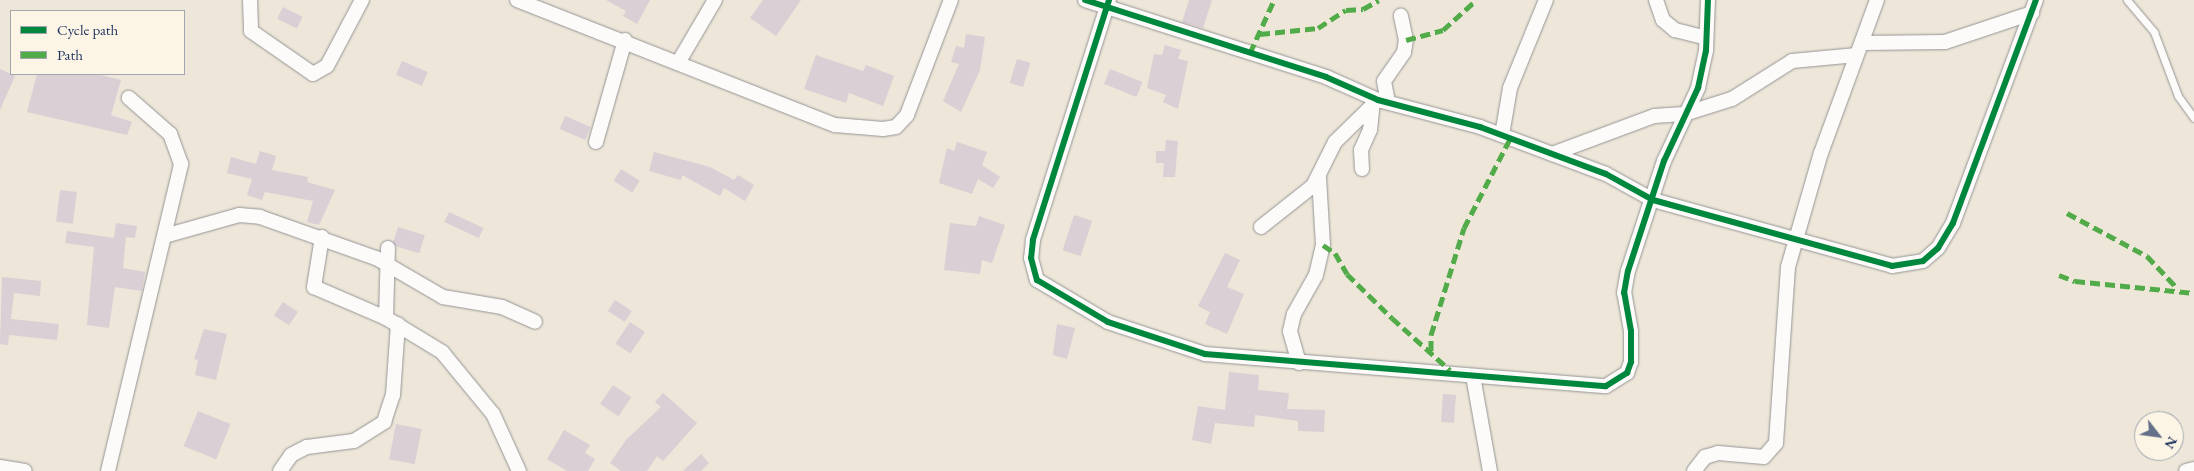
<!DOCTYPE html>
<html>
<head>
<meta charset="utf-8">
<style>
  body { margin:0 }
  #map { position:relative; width:2194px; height:471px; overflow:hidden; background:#ede6d9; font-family:"EB Garamond",serif }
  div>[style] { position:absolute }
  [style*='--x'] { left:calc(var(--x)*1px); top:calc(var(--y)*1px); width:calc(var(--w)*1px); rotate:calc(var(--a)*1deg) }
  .building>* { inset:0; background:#d9cfd4; transform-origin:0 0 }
  .roads { filter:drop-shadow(0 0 1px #959595) drop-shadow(0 0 1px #959595) }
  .lane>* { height:7px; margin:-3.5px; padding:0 3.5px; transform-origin:3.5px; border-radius:3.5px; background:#fcfbf9 }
  .street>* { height:14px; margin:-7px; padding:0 7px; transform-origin:7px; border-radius:7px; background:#fcfbf9 }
  .quiet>* { height:5px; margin-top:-2.5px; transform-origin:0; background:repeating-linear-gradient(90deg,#52ab49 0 10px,transparent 0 15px) }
  .cycleway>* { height:6px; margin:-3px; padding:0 3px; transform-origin:3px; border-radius:3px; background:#00873e }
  span { translate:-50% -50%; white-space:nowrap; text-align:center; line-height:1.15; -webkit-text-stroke:4px #fcf5e5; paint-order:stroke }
  .legend { position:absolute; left:10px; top:10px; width:175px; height:65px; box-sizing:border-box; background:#fcf5e5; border:1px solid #a2a6af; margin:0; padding:6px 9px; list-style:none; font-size:15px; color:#1b2f5e }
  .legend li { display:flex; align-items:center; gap:10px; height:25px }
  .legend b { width:25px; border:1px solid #a2a6af }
  .north { position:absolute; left:2134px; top:411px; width:50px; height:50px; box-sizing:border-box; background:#fcf5e5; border:1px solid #a2a6af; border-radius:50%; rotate:120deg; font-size:14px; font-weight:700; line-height:20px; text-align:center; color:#1b2f5e }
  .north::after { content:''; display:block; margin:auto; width:18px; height:22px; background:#646f89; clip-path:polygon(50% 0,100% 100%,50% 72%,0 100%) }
</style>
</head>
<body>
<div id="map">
  <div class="building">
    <div style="clip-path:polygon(606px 0,650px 0,637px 24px,623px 16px,626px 11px)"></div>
    <div style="clip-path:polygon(763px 0,801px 0,776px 36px,750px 18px)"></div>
    <div style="clip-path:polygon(1189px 0,1212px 0,1203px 28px,1182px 22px)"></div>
    <div style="left:283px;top:7px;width:22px;height:13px;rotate:27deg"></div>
    <div style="clip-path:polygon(966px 34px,985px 37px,980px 70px,961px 112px,943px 101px,959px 64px,951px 62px,956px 46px,964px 48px)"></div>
    <div style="clip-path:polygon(1165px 45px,1181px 50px,1178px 59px,1188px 61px,1178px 109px,1163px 102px,1166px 95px,1147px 88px,1154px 54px,1162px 55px)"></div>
    <div style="clip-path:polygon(816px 55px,863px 71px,866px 65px,894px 76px,883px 106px,849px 93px,846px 103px,804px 89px)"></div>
    <div style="left:1017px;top:59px;width:14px;height:25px;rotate:17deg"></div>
    <div style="left:402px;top:61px;width:28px;height:15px;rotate:23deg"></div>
    <div style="clip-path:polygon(0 69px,15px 76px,0 110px)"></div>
    <div style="left:1110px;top:69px;width:35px;height:16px;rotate:22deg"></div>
    <div style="clip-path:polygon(37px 74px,97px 74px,121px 80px,111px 115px,132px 122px,127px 135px,27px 112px)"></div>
    <div style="left:565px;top:116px;width:28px;height:14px;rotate:23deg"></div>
    <div style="clip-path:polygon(1166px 140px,1178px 141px,1175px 177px,1163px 177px,1164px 163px,1156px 163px,1156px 151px,1165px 151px)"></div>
    <div style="clip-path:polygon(957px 142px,987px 152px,982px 165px,1000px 177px,993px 188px,978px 179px,972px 194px,939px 183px,947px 148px,954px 151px)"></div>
    <div style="clip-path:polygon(260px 151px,276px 156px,272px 170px,308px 177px,307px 182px,335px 190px,319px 225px,307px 222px,313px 201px,265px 192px,262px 200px,247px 195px,252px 179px,227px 173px,231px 157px,256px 164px)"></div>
    <div style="clip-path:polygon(654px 152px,710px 167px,734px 180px,738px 175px,754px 185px,745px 201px,724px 188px,720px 196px,682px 175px,681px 180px,649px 171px)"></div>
    <div style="left:621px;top:169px;width:22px;height:14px;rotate:32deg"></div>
    <div style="left:60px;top:190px;width:17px;height:32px;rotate:7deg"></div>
    <div style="left:449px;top:212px;width:38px;height:11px;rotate:25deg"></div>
    <div style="left:1074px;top:215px;width:19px;height:37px;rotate:18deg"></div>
    <div style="clip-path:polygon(979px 216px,1005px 225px,992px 263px,982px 260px,980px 274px,944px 270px,950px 223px,976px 226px)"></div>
    <div style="clip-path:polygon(116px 223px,137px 226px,135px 238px,126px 237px,123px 268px,145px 272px,142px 291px,115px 287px,109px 328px,87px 325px,94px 247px,65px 243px,67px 231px,114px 238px)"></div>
    <div style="left:398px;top:227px;width:28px;height:19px;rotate:17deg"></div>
    <div style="clip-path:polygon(1225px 253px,1240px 260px,1227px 287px,1244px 294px,1227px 334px,1205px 324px,1210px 312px,1198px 306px)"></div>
    <div style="clip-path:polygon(2px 277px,41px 281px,40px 296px,14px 293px,11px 319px,59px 324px,57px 340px,9px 335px,8px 345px,0 344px)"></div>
    <div style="left:615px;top:300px;width:20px;height:13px;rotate:33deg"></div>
    <div style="left:283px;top:302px;width:18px;height:16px;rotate:34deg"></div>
    <div style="left:630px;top:322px;width:18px;height:26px;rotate:34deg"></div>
    <div style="clip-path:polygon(1057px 324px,1075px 328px,1067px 359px,1053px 355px)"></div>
    <div style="clip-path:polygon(204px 329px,227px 334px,216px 380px,195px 375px,198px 360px,194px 359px)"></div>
    <div style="clip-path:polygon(1229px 372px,1259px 375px,1258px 390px,1289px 393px,1287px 409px,1325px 410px,1324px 432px,1298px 431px,1298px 421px,1255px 415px,1254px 427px,1215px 423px,1211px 444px,1192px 440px,1198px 406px,1225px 410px)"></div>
    <div style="left:613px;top:385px;width:22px;height:23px;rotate:34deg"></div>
    <div style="clip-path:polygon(663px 393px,697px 423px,663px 461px,657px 456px,647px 471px,621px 471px,610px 463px,626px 440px,661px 407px,655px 402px)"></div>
    <div style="left:1443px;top:394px;width:13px;height:28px;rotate:4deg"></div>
    <div style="left:198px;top:411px;width:35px;height:38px;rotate:22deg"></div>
    <div style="left:396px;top:424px;width:26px;height:36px;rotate:11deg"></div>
    <div style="clip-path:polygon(564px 430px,590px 445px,585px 453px,595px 459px,588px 471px,567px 471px,547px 459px)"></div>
    <div style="clip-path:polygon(701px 454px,709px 463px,701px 471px,683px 471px)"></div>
  </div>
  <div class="roads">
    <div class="lane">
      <div style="--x:2127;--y:0;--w:42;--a:49.8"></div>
      <div style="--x:2154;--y:32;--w:68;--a:69.4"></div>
      <div style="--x:2178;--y:96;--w:27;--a:54"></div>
    </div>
    <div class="street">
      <div style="--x:250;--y:0;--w:31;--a:88"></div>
      <div style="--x:251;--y:31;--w:75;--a:34.7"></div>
      <div style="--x:313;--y:74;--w:16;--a:-30"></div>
      <div style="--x:327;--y:66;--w:75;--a:-62.1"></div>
      <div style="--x:517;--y:0;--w:342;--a:21.5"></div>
      <div style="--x:835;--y:125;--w:48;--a:4.8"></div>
      <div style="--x:883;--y:129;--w:13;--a:-9"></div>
      <div style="--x:896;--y:127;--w:16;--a:-47"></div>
      <div style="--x:907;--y:115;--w:123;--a:-69.1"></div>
      <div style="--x:1085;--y:0;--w:253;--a:17.7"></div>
      <div style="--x:1326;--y:77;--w:57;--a:23.9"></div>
      <div style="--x:1378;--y:100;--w:106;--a:14.8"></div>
      <div style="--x:1480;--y:127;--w:134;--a:20.5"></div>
      <div style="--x:1606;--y:174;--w:54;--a:29"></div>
      <div style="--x:1653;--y:200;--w:248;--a:15.4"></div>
      <div style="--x:1892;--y:266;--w:31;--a:-9"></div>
      <div style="--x:1923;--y:261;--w:20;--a:-41"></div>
      <div style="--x:1938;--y:248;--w:29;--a:-59"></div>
      <div style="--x:1953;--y:223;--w:238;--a:-69.6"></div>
      <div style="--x:1109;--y:0;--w:252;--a:107.6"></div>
      <div style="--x:1033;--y:240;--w:18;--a:96"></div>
      <div style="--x:1031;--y:258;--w:23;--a:75"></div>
      <div style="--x:1037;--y:280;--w:82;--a:30.6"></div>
      <div style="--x:1108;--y:322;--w:102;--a:18.3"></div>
      <div style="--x:1205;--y:354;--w:402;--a:4.6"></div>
      <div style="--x:1606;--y:386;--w:25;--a:-32"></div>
      <div style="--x:1627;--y:373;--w:12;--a:-70"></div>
      <div style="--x:1631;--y:362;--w:31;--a:-90"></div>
      <div style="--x:1631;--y:331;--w:39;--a:-100"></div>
      <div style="--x:1624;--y:293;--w:22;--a:-80"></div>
      <div style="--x:1628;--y:271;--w:116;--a:-71.9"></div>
      <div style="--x:1664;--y:161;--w:81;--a:-65"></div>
      <div style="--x:1698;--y:88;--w:38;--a:-78"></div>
      <div style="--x:1706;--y:51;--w:51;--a:-87.8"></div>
      <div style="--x:1656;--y:0;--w:21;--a:71"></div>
      <div style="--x:1663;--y:20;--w:16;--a:40"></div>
      <div style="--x:1675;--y:30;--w:32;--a:14"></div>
      <div style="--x:1862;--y:43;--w:83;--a:-0.7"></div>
      <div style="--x:1945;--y:42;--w:92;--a:-18.4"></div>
      <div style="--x:678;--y:63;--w:73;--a:-59.6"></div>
      <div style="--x:1388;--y:102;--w:21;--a:-101"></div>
      <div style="--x:1384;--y:81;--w:35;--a:-55"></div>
      <div style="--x:1404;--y:52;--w:12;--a:-81"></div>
      <div style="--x:1406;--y:40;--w:25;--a:-102"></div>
      <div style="--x:1502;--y:135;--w:48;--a:-80.3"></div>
      <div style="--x:1510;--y:88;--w:95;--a:-67.8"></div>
      <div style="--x:596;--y:142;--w:106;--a:-74.1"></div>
      <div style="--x:1552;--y:154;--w:109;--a:-20.4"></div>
      <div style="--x:1654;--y:116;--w:30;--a:-4"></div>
      <div style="--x:1684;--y:114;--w:50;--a:-17.4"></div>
      <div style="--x:1732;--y:99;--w:71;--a:-32.3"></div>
      <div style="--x:1792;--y:61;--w:65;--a:-5.3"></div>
      <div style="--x:1362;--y:169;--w:19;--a:-93"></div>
      <div style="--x:1361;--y:150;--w:22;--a:-66"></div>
      <div style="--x:1370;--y:130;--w:20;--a:-84"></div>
      <div style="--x:1261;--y:227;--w:66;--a:-38.3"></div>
      <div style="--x:1313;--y:186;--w:49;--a:-63.4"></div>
      <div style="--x:1335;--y:142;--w:60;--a:-44.3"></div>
      <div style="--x:168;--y:235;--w:74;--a:-15.7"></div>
      <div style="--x:239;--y:215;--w:21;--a:5"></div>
      <div style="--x:260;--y:217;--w:123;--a:19.5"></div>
      <div style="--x:376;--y:258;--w:78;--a:30.2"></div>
      <div style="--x:443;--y:297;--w:60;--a:9.6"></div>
      <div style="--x:502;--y:307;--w:36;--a:24"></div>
      <div style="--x:322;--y:237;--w:51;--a:99.1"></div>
      <div style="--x:314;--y:287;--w:78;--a:23.3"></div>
      <div style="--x:386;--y:318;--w:66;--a:31.3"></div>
      <div style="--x:442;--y:352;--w:80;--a:50.6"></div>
      <div style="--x:493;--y:414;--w:63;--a:65.5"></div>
      <div style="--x:386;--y:318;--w:70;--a:-88.4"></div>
      <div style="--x:1299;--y:363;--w:33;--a:-106"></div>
      <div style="--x:1290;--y:331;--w:17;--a:-77"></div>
      <div style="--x:1294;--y:314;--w:45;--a:-60.6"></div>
      <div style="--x:1316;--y:275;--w:31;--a:-77"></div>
      <div style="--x:1323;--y:245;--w:68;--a:-93.4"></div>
      <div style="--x:1473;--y:376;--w:97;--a:79.9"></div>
      <div style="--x:0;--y:467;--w:25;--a:9"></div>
      <div style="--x:108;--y:471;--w:316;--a:-76.6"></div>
      <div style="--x:181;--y:164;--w:32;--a:-110"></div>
      <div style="--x:170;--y:134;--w:55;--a:-138.7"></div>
      <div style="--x:280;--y:471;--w:19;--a:-55"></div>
      <div style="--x:291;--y:455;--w:18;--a:-27"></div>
      <div style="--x:307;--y:447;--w:47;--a:-7.3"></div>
      <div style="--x:354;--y:441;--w:36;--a:-32"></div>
      <div style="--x:384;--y:422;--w:28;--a:-72"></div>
      <div style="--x:393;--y:395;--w:71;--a:-86"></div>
      <div style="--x:1694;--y:471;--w:18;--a:-52"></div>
      <div style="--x:1705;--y:457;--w:14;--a:-17"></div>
      <div style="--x:1718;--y:453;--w:46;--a:5"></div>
      <div style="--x:1764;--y:457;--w:18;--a:-49"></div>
      <div style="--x:1776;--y:443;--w:176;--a:-86.1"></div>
      <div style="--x:1788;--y:267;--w:119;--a:-73.9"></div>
      <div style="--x:1821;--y:153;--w:163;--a:-69.9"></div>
      <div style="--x:2186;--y:471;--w:8;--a:-14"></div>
    </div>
  </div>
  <div class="quiet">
    <div style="--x:1260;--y:34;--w:58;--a:-5.9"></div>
    <div style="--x:1318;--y:28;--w:33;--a:-33"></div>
    <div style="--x:1346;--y:10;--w:17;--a:-3"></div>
    <div style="--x:1363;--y:9;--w:18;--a:-29"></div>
    <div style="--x:1406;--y:40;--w:38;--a:-15"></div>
    <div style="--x:1443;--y:30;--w:42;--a:-42.1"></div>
    <div style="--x:1250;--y:53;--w:58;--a:-65.6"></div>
    <div style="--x:2067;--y:213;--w:91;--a:28.3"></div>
    <div style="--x:2147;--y:256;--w:45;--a:46.8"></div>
    <div style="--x:1323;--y:245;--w:14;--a:34"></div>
    <div style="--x:1335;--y:253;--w:24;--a:60"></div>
    <div style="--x:1347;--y:274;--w:63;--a:44.4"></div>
    <div style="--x:1392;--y:318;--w:78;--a:41.9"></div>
    <div style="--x:2059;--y:275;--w:17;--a:21"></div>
    <div style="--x:2075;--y:281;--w:120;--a:5.8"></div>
    <div style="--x:1431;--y:351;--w:16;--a:-90"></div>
    <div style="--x:1431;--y:335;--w:112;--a:-72.9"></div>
    <div style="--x:1464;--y:228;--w:100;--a:-62.7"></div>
  </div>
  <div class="cycleway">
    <div style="--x:1085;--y:0;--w:253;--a:17.7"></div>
    <div style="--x:1326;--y:77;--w:57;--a:23.9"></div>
    <div style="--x:1378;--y:100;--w:106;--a:14.8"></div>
    <div style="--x:1480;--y:127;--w:134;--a:20.5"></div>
    <div style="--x:1606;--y:174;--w:54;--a:29"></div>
    <div style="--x:1653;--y:200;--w:248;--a:15.4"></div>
    <div style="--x:1892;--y:266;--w:31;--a:-9"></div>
    <div style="--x:1923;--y:261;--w:20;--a:-41"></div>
    <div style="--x:1938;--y:248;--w:29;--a:-59"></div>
    <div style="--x:1953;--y:223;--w:238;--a:-69.6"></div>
    <div style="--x:1109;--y:0;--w:252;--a:107.6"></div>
    <div style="--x:1033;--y:240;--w:18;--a:96"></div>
    <div style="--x:1031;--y:258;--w:23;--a:75"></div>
    <div style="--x:1037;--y:280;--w:82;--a:30.6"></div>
    <div style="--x:1108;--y:322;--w:102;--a:18.3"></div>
    <div style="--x:1205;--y:354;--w:402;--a:4.6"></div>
    <div style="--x:1606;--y:386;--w:25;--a:-32"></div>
    <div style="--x:1627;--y:373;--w:12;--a:-70"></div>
    <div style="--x:1631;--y:362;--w:31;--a:-90"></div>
    <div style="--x:1631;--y:331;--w:39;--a:-100"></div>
    <div style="--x:1624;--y:293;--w:22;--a:-80"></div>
    <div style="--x:1628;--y:271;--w:116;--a:-71.9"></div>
    <div style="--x:1664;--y:161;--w:81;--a:-65"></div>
    <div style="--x:1698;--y:88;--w:38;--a:-78"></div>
    <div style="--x:1706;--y:51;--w:51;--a:-87.8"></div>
  </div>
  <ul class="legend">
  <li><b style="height:6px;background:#00873e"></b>Cycle path</li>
  <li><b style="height:6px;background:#52ab49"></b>Path</li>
  </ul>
  <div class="north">N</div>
</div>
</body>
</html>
